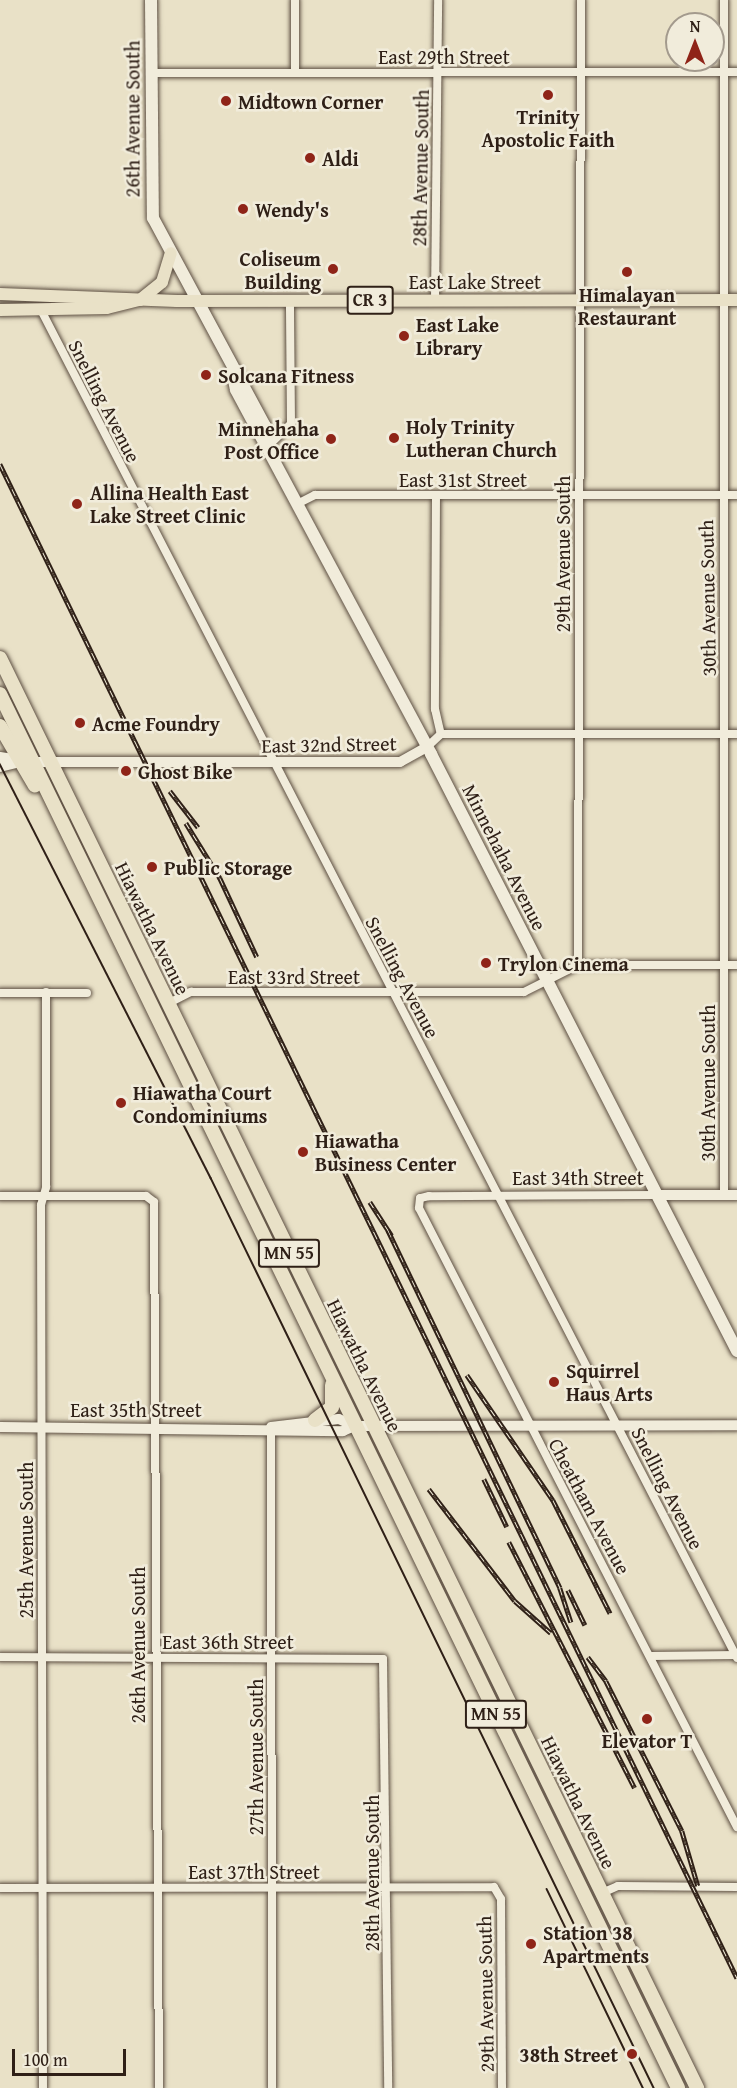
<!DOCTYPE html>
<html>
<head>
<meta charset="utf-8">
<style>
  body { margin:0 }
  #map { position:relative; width:737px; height:2088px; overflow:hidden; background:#e9e1c7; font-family:"Gentium Book Plus",serif }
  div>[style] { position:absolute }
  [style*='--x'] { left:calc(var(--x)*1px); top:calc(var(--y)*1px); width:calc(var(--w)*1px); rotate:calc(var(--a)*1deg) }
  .roads { filter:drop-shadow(0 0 2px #5e5043) drop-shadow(0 0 2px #5e5043) }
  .minor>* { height:8px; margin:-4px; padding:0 4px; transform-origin:4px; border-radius:4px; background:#f1ecdb }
  .tertiary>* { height:10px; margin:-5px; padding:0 5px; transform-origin:5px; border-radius:5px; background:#f1ecdb }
  .secondary>* { height:12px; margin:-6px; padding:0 6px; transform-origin:6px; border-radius:6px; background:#f1ecdb }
  .primary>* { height:12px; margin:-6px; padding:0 6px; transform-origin:6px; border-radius:6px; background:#e9e1c7 }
  .trunk>* { height:14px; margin:-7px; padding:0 7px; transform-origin:7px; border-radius:7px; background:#e9e1c7 }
  .tram>* { height:1.5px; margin:-0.75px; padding:0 0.75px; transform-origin:0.75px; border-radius:0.75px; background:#2f2017 }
  .rail>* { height:4.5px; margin-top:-2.25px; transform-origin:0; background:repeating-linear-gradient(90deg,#f1ecdb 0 7px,#2f2017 0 14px); box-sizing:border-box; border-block:2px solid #2f2017 }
  .dots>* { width:16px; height:16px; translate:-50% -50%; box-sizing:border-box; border:3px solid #f1ecdb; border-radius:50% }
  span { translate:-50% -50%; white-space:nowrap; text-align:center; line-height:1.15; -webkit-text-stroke:5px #f1ecdb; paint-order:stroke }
  .shield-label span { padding:2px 4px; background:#f1ecdb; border:2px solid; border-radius:4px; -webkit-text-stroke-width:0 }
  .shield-label { font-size:18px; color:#2f2017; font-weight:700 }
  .street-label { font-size:20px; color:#2f2017 }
  .poi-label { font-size:20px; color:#2f2017; font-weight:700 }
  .left { translate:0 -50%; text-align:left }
  .right { translate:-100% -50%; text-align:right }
  .north { position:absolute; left:665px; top:12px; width:60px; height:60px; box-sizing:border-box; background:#f1ecdb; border:2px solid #a39a8d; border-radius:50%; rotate:0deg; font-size:16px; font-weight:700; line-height:24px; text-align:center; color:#2f2017 }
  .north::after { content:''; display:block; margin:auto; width:21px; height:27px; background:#8f2418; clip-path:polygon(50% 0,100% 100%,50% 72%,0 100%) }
  .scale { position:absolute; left:12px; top:2049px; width:114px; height:27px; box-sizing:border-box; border:3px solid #2f2017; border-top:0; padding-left:8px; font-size:18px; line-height:21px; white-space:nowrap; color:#2f2017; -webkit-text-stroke:4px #f1ecdb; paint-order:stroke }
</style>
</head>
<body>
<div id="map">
  <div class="roads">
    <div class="minor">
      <div style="--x:151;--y:73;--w:586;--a:-0.1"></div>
      <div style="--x:295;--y:73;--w:73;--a:-90"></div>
      <div style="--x:435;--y:300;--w:300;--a:-89.4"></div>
      <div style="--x:41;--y:310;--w:1517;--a:62.69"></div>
      <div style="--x:269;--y:445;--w:30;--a:-44"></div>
      <div style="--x:291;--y:424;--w:124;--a:-90.5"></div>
      <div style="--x:436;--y:495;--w:214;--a:90.3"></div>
      <div style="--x:435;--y:709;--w:26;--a:77"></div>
      <div style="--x:299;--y:503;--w:18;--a:-27"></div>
      <div style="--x:315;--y:495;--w:422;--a:0"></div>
      <div style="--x:427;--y:747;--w:19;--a:-43"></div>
      <div style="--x:441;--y:734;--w:296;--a:0"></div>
      <div style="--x:578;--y:965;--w:965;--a:-89.82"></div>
      <div style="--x:0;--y:993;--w:87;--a:0"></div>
      <div style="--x:169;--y:1003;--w:25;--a:-27"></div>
      <div style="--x:191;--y:992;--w:333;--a:0"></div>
      <div style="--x:524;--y:992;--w:60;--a:-26.6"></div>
      <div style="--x:578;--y:965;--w:159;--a:0"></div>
      <div style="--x:656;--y:1195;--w:227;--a:179.7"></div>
      <div style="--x:429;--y:1196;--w:9;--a:167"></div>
      <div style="--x:420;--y:1198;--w:10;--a:96"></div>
      <div style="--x:419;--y:1208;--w:696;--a:62.81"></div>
      <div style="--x:724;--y:1195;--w:1195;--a:-90"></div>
      <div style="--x:0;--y:1196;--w:146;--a:0"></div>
      <div style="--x:146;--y:1196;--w:10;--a:37"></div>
      <div style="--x:154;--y:1202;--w:886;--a:89.68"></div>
      <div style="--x:271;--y:1427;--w:661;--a:89.91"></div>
      <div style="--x:651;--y:1656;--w:86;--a:-0.7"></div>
      <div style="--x:0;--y:1657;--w:383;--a:0.3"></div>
      <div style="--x:383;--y:1659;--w:429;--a:89.3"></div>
      <div style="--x:0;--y:1888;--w:494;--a:-0.1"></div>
      <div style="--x:494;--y:1887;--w:14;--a:60"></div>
      <div style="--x:501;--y:1899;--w:189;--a:89.7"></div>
      <div style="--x:602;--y:1893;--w:17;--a:-24"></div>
      <div style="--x:618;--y:1886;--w:119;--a:0.5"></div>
      <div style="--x:43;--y:2088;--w:883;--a:-90.13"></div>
      <div style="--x:41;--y:1205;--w:19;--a:-74"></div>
      <div style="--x:46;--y:1187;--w:195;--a:-90"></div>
    </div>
    <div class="tertiary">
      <div style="--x:0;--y:757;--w:32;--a:9"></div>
      <div style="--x:32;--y:762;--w:368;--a:0"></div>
      <div style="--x:400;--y:762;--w:31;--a:-29"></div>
      <div style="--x:0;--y:767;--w:21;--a:-14"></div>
      <div style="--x:656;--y:1195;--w:81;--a:0"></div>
      <div style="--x:0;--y:1427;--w:343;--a:0.7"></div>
      <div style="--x:343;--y:1431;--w:12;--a:-24"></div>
      <div style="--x:271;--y:1427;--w:68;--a:-6.7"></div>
      <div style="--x:339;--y:1419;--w:17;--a:25"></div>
      <div style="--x:354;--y:1426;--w:383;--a:-0.1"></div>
    </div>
    <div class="secondary">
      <div style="--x:151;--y:0;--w:218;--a:89.5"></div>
      <div style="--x:153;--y:218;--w:236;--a:61.7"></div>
      <div style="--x:265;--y:426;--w:17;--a:77"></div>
      <div style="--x:232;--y:371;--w:19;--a:78"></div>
      <div style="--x:236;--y:390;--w:413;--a:61.8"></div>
      <div style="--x:431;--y:754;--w:671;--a:62.86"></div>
    </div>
    <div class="primary">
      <div style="--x:0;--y:294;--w:177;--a:2.3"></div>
      <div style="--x:177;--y:301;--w:560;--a:-0.1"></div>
      <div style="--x:0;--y:310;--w:107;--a:-1.1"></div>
      <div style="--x:107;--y:308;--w:34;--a:-14"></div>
      <div style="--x:140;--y:300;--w:28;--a:-39"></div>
      <div style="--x:162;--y:282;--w:30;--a:-73"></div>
    </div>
    <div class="trunk">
      <div style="--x:0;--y:658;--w:1591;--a:64.01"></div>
      <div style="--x:0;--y:694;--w:1550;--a:64.06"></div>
      <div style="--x:0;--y:726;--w:69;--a:59.7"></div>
      <div style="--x:315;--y:1420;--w:21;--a:-37"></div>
      <div style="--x:332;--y:1407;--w:22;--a:-90"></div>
    </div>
  </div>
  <div class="tram">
    <div style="--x:0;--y:764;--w:465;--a:63"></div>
    <div style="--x:211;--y:1178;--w:1012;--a:64.04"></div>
    <div style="--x:547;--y:1889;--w:221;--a:64.2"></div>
  </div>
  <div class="rail">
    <div style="--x:0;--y:464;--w:1684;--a:64.04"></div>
    <div style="--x:170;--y:791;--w:46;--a:52.1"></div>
    <div style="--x:186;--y:823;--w:65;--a:58.3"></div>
    <div style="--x:220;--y:878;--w:87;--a:64.9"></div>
    <div style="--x:370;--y:1202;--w:40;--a:57.1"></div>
    <div style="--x:388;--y:1230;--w:397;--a:64.3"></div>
    <div style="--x:560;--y:1588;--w:36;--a:72"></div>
    <div style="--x:467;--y:1375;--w:152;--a:55.5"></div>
    <div style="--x:553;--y:1500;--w:127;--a:63.2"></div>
    <div style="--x:484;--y:1479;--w:53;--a:64.4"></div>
    <div style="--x:429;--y:1489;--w:141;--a:52.5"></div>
    <div style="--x:515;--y:1601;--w:48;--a:41.6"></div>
    <div style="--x:509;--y:1542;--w:276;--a:62.9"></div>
    <div style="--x:568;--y:1590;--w:39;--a:64"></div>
    <div style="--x:588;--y:1657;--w:30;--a:53"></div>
    <div style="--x:606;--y:1681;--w:168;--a:63.1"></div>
    <div style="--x:682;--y:1831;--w:57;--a:73.8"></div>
  </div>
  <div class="dots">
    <div style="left:548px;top:95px;background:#8f2418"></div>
    <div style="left:226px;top:101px;background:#8f2418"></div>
    <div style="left:310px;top:158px;background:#8f2418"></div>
    <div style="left:243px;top:209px;background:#8f2418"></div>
    <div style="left:333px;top:269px;background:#8f2418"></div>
    <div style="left:627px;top:272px;background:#8f2418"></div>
    <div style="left:404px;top:336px;background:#8f2418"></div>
    <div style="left:206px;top:375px;background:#8f2418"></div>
    <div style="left:394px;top:438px;background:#8f2418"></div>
    <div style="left:331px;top:439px;background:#8f2418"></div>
    <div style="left:77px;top:504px;background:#8f2418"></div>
    <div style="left:80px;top:723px;background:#8f2418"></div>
    <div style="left:126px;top:771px;background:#8f2418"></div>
    <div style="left:152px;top:867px;background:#8f2418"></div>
    <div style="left:486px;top:963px;background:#8f2418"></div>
    <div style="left:121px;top:1103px;background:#8f2418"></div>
    <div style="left:303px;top:1152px;background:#8f2418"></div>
    <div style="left:554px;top:1382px;background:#8f2418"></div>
    <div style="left:647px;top:1719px;background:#8f2418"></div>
    <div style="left:531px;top:1944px;background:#8f2418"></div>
    <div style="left:632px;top:2054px;background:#8f2418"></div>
  </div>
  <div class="shield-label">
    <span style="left:370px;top:300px">CR 3</span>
    <span style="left:289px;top:1253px">MN 55</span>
    <span style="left:496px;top:1714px">MN 55</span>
  </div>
  <div class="street-label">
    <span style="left:444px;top:56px">East 29th Street</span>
    <span style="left:132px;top:119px;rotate:-90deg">26th Avenue South</span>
    <span style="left:420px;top:168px;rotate:-89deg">28th Avenue South</span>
    <span style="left:475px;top:281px">East Lake Street</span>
    <span style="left:105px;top:401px;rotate:63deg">Snelling Avenue</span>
    <span style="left:463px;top:479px">East 31st Street</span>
    <span style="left:562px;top:554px;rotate:-90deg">29th Avenue South</span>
    <span style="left:707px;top:598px;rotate:-91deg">30th Avenue South</span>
    <span style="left:329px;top:744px;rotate:-1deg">East 32nd Street</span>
    <span style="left:505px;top:857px;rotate:63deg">Minnehaha Avenue</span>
    <span style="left:153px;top:928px;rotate:64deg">Hiawatha Avenue</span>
    <span style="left:294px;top:976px">East 33rd Street</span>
    <span style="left:403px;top:977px;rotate:62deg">Snelling Avenue</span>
    <span style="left:707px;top:1083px;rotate:-90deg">30th Avenue South</span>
    <span style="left:578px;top:1177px">East 34th Street</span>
    <span style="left:365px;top:1365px;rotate:64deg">Hiawatha Avenue</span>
    <span style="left:136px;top:1409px">East 35th Street</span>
    <span style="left:668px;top:1488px;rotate:63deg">Snelling Avenue</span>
    <span style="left:590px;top:1506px;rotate:62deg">Cheatham Avenue</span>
    <span style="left:25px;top:1540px;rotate:-90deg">25th Avenue South</span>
    <span style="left:228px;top:1641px">East 36th Street</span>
    <span style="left:137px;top:1645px;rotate:-90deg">26th Avenue South</span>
    <span style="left:255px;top:1757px;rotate:-90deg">27th Avenue South</span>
    <span style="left:579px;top:1802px;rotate:64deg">Hiawatha Avenue</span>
    <span style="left:254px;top:1871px">East 37th Street</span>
    <span style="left:371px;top:1873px;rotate:-90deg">28th Avenue South</span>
    <span style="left:485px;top:1994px;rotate:-91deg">29th Avenue South</span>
  </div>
  <div class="poi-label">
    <span class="left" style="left:238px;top:101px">Midtown Corner</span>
    <span style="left:548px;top:128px">Trinity<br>Apostolic Faith</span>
    <span class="left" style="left:322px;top:158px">Aldi</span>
    <span class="left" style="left:255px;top:209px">Wendy's</span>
    <span class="right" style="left:321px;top:270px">Coliseum<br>Building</span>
    <span style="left:627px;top:306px">Himalayan<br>Restaurant</span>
    <span class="left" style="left:416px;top:336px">East Lake<br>Library</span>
    <span class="left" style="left:218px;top:375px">Solcana Fitness</span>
    <span class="left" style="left:406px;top:438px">Holy Trinity<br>Lutheran Church</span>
    <span class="right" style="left:319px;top:440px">Minnehaha<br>Post Office</span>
    <span class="left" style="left:90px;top:504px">Allina Health East<br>Lake Street Clinic</span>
    <span class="left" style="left:92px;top:723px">Acme Foundry</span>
    <span class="left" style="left:138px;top:771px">Ghost Bike</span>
    <span class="left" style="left:164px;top:867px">Public Storage</span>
    <span class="left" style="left:498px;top:963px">Trylon Cinema</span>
    <span class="left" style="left:133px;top:1104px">Hiawatha Court<br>Condominiums</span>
    <span class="left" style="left:315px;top:1152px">Hiawatha<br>Business Center</span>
    <span class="left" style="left:566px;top:1382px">Squirrel<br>Haus Arts</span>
    <span style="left:647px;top:1740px">Elevator T</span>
    <span class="left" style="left:543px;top:1944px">Station 38<br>Apartments</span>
    <span class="right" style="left:618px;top:2054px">38th Street</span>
  </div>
  <div class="north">N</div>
  <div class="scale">100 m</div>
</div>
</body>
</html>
